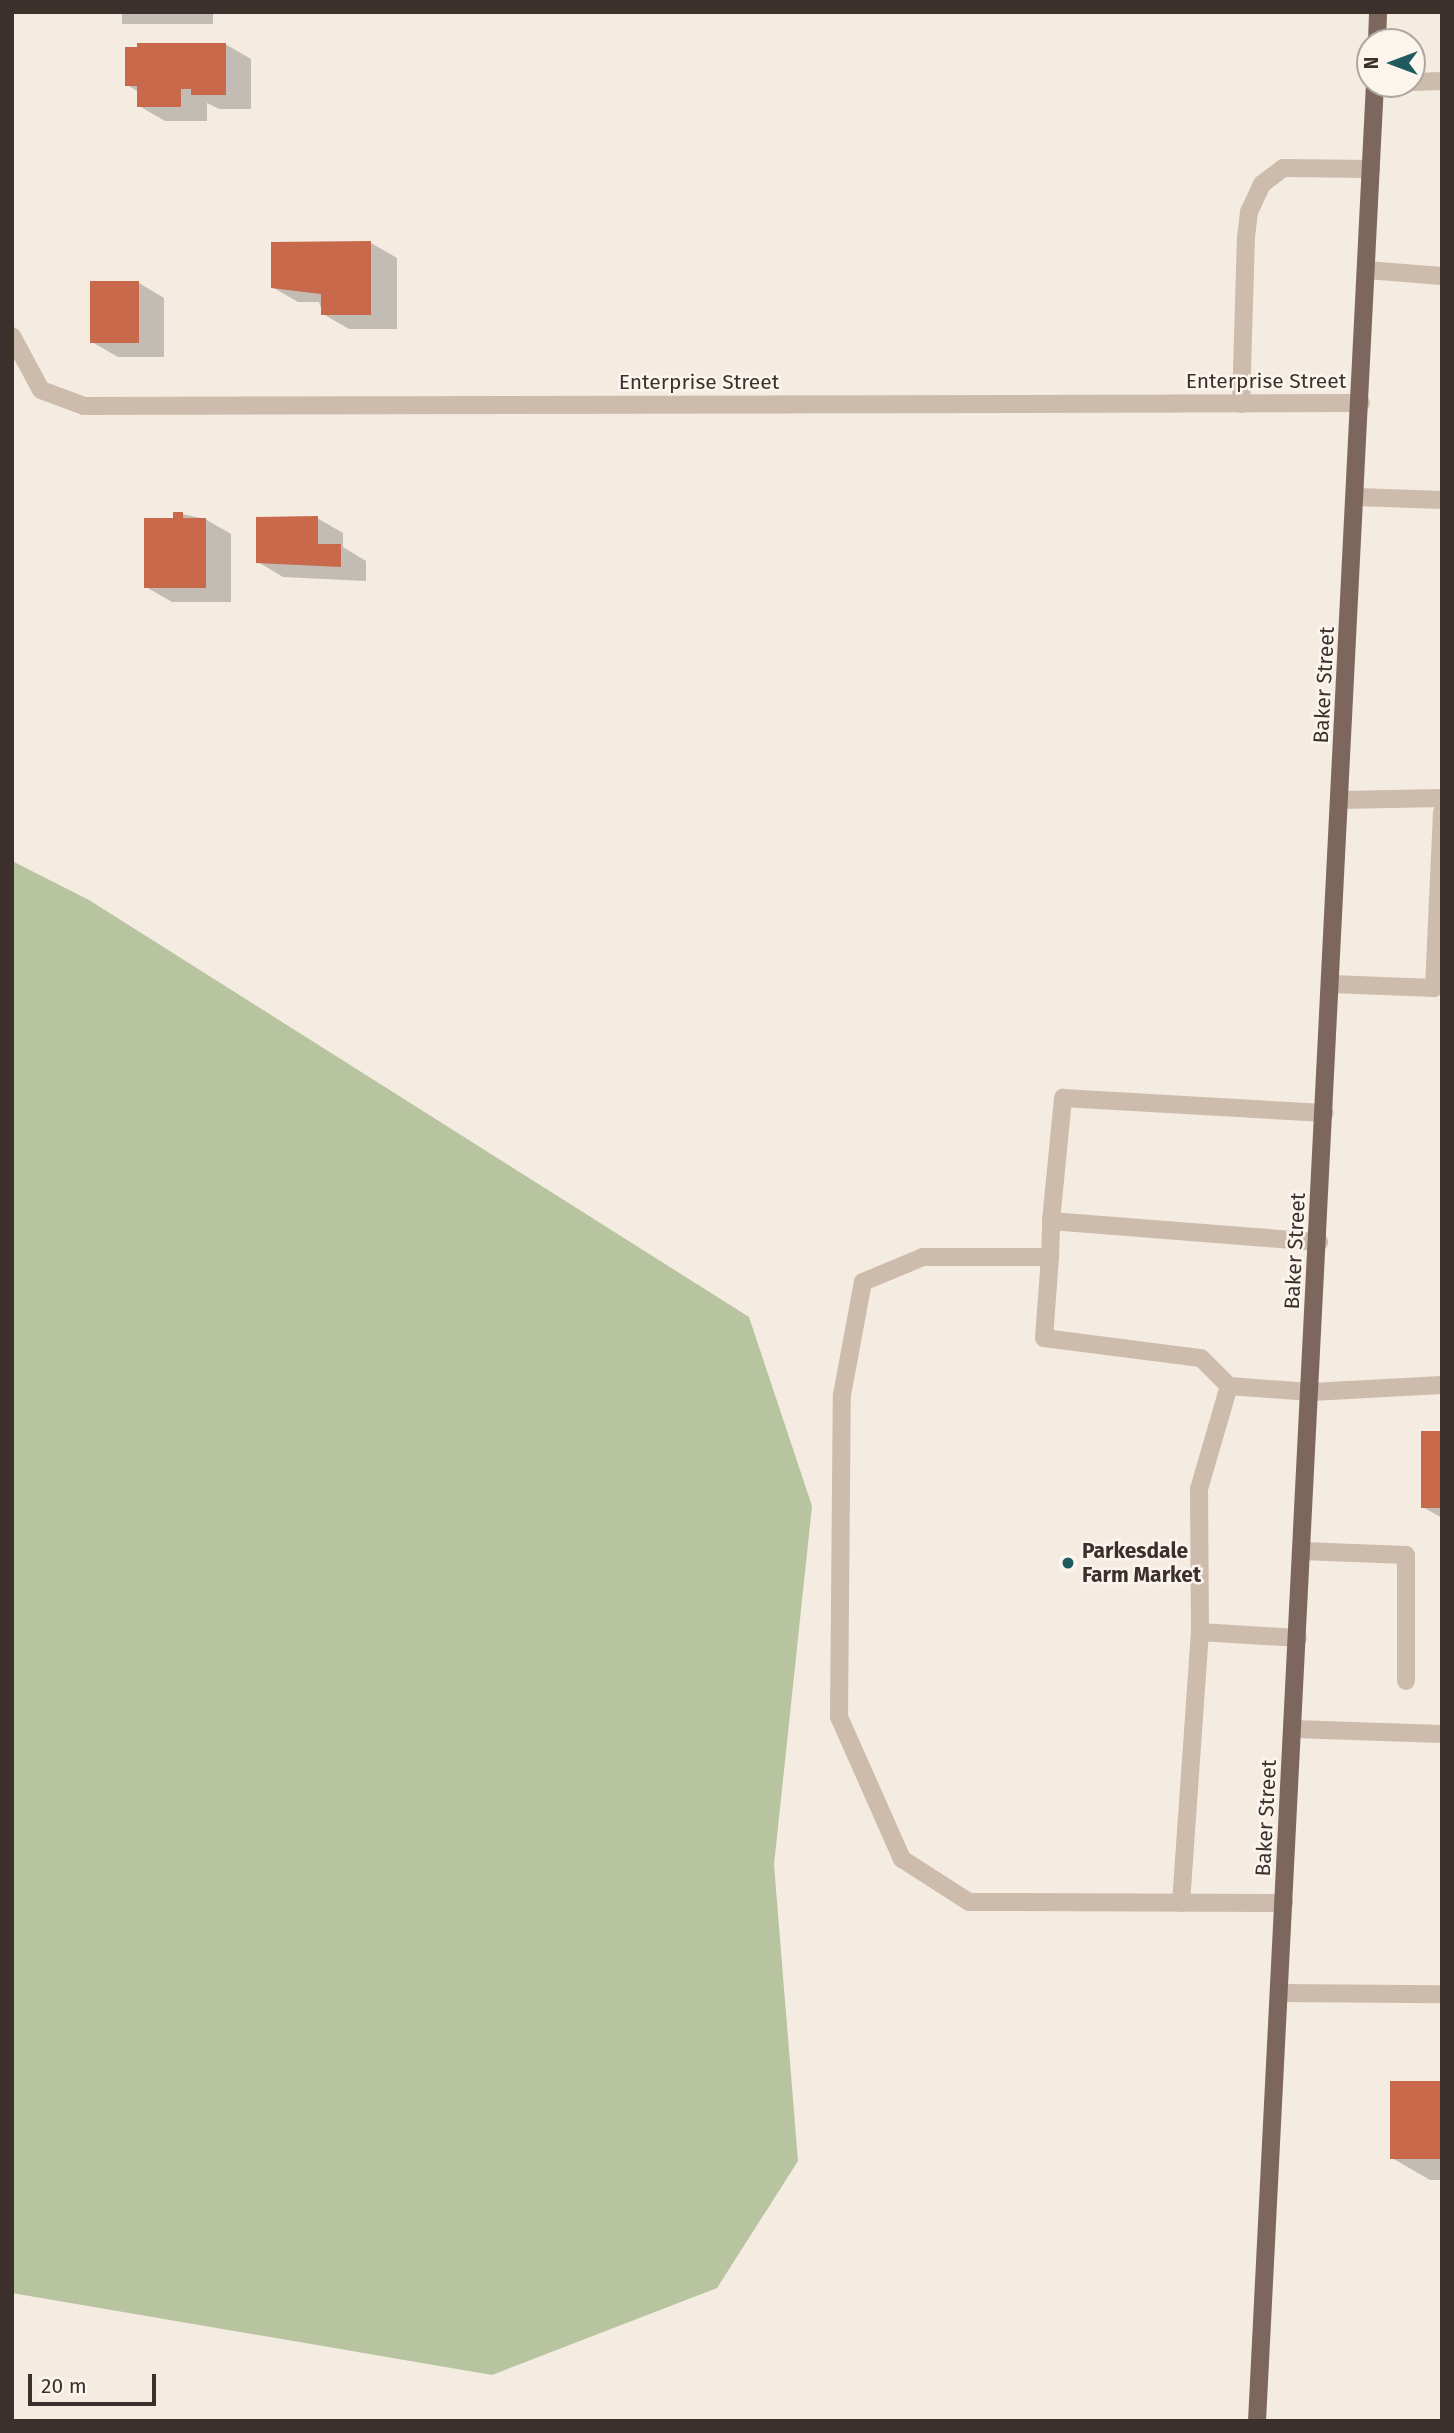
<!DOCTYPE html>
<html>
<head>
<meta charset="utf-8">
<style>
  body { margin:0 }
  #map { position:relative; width:1454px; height:2433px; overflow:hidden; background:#f4ebe1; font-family:"Fira Sans",sans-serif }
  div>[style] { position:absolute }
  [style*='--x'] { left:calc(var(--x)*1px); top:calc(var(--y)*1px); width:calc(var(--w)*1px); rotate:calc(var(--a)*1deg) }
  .green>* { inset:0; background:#b8c4a0 }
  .shadow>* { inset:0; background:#0003; transform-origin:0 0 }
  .building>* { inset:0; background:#c8694b; transform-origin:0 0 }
  .lane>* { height:18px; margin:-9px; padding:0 9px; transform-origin:9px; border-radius:9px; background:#cdbbac }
  .street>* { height:18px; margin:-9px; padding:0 9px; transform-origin:9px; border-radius:9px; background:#cdbbac }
  .primary>* { height:18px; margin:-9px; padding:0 9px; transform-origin:9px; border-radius:9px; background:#7d675c }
  .dots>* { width:19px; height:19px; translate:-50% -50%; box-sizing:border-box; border:4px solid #fbf5ee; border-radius:50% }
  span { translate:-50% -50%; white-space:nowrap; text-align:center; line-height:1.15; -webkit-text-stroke:5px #fbf5ee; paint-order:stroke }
  .street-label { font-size:21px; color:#3b302b }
  .poi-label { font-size:21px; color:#3b302b; font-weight:700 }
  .left { translate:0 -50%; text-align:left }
  .frame { position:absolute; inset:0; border:14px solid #3b302b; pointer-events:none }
  .north { position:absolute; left:1356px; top:28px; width:70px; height:70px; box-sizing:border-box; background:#fbf5ee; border:2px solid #aea6a0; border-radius:50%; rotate:270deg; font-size:19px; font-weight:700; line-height:28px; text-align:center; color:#3b302b }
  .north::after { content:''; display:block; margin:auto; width:24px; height:32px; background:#1f5a5e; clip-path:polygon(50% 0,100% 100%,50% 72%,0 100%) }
  .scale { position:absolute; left:28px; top:2374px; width:128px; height:32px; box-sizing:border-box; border:4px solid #3b302b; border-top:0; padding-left:9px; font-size:21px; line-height:24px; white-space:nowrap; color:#3b302b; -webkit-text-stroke:5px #fbf5ee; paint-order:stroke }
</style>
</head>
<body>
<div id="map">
  <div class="green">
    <div style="clip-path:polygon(12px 861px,89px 900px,749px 1317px,812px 1506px,774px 1865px,798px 2161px,717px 2288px,492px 2375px,12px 2293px)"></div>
  </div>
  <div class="shadow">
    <div style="left:122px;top:12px;width:91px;height:12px"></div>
    <div style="clip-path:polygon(225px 44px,251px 59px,251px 109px,219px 109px,207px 103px,207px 121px,165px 121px,139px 106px,139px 92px,127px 85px)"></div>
    <div style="clip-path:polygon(371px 243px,397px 258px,397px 329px,349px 329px,323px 314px,319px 302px,298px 302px,272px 287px)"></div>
    <div style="clip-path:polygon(139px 283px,164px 298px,164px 357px,118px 357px,92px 342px)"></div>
    <div style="clip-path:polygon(182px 514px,205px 519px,231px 534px,231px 602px,172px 602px,146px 587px,175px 519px)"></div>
    <div style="clip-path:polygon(317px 518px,343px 533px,343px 547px,366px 561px,366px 581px,283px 577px,258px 562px)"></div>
    <div style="clip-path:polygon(1442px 1433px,1442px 1518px,1423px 1507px)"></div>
    <div style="clip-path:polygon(1442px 2083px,1442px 2180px,1430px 2180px,1392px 2158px)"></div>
  </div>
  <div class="building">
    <div style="clip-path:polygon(137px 43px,226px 43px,226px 95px,191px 95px,191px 89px,181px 89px,181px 107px,137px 107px,137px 86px,125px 86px,125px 47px,137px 47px)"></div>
    <div style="clip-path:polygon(371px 241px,371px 315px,321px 315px,321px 294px,271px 288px,271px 242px)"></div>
    <div style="left:90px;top:281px;width:49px;height:62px"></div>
    <div style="clip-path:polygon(173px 512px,183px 512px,183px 518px,206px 518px,206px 588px,144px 588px,144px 518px,173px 518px)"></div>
    <div style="clip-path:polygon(318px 516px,318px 544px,341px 544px,341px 567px,256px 563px,256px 517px)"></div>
    <div style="left:1421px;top:1431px;width:21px;height:77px"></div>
    <div style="left:1390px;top:2081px;width:52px;height:78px"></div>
  </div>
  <div class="lane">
    <div style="--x:1412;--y:82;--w:30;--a:-2"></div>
    <div style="--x:1367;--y:270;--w:75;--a:4.6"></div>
    <div style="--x:1241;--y:404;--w:167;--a:-88.3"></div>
    <div style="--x:1246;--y:237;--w:25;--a:-83"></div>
    <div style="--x:1249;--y:212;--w:31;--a:-65"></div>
    <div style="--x:1262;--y:184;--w:26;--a:-37"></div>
    <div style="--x:1283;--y:168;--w:88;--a:0.7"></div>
    <div style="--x:1357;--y:497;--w:85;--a:2"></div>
    <div style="--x:1332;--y:984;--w:102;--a:2.2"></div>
    <div style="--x:1434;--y:988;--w:176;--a:-87.4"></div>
    <div style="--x:1051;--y:1221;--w:124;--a:-84.4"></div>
    <div style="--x:1063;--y:1098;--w:262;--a:3.3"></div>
    <div style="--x:1050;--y:1257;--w:81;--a:94.2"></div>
    <div style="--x:1044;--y:1338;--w:158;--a:7.3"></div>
    <div style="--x:1201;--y:1358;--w:40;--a:45"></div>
    <div style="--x:1302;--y:1551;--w:104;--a:2.2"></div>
    <div style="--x:1406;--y:1555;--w:126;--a:90"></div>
    <div style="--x:1200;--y:1632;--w:98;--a:3.5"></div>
    <div style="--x:1293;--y:1729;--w:149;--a:1.9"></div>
    <div style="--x:1181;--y:1903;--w:272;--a:-86"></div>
    <div style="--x:1200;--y:1632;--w:143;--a:-90.4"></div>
    <div style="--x:1199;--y:1489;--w:107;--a:-73.8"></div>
    <div style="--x:1229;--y:1386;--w:82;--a:4.2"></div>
    <div style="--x:1311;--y:1392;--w:131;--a:-3.1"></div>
    <div style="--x:1284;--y:1903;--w:315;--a:-179.8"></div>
    <div style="--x:969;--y:1902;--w:80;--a:-147.3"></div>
    <div style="--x:902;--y:1859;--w:155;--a:-113.9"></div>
    <div style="--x:839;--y:1717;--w:322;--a:-89.5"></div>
    <div style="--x:842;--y:1395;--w:115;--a:-79.5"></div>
    <div style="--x:863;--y:1282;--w:65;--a:-22.6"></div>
    <div style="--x:923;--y:1257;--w:127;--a:0"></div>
    <div style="--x:1050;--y:1257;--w:36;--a:-88"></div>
    <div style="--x:1051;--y:1221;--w:269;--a:4.5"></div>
  </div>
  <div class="street">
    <div style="--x:12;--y:336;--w:61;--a:61.8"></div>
    <div style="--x:41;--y:390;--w:46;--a:20.4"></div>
    <div style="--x:84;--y:406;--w:1277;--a:-0.13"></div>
    <div style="--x:1341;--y:800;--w:101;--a:-1.1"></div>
    <div style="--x:1279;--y:1993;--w:163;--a:0.4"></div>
  </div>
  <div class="primary">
    <div style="--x:1377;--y:42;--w:30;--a:-88"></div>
    <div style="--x:1257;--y:2421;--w:2340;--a:-87.11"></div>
  </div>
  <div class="dots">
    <div style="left:1068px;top:1563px;background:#1f5a5e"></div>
  </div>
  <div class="street-label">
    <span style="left:1266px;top:381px">Enterprise Street</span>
    <span style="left:699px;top:382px">Enterprise Street</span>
    <span style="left:1324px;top:685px;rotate:-87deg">Baker Street</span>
    <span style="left:1295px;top:1251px;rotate:-87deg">Baker Street</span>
    <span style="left:1266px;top:1818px;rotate:-87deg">Baker Street</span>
  </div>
  <div class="poi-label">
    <span class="left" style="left:1082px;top:1563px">Parkesdale<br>Farm Market</span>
  </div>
  <div class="frame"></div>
  <div class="north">N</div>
  <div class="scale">20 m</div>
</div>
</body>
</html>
